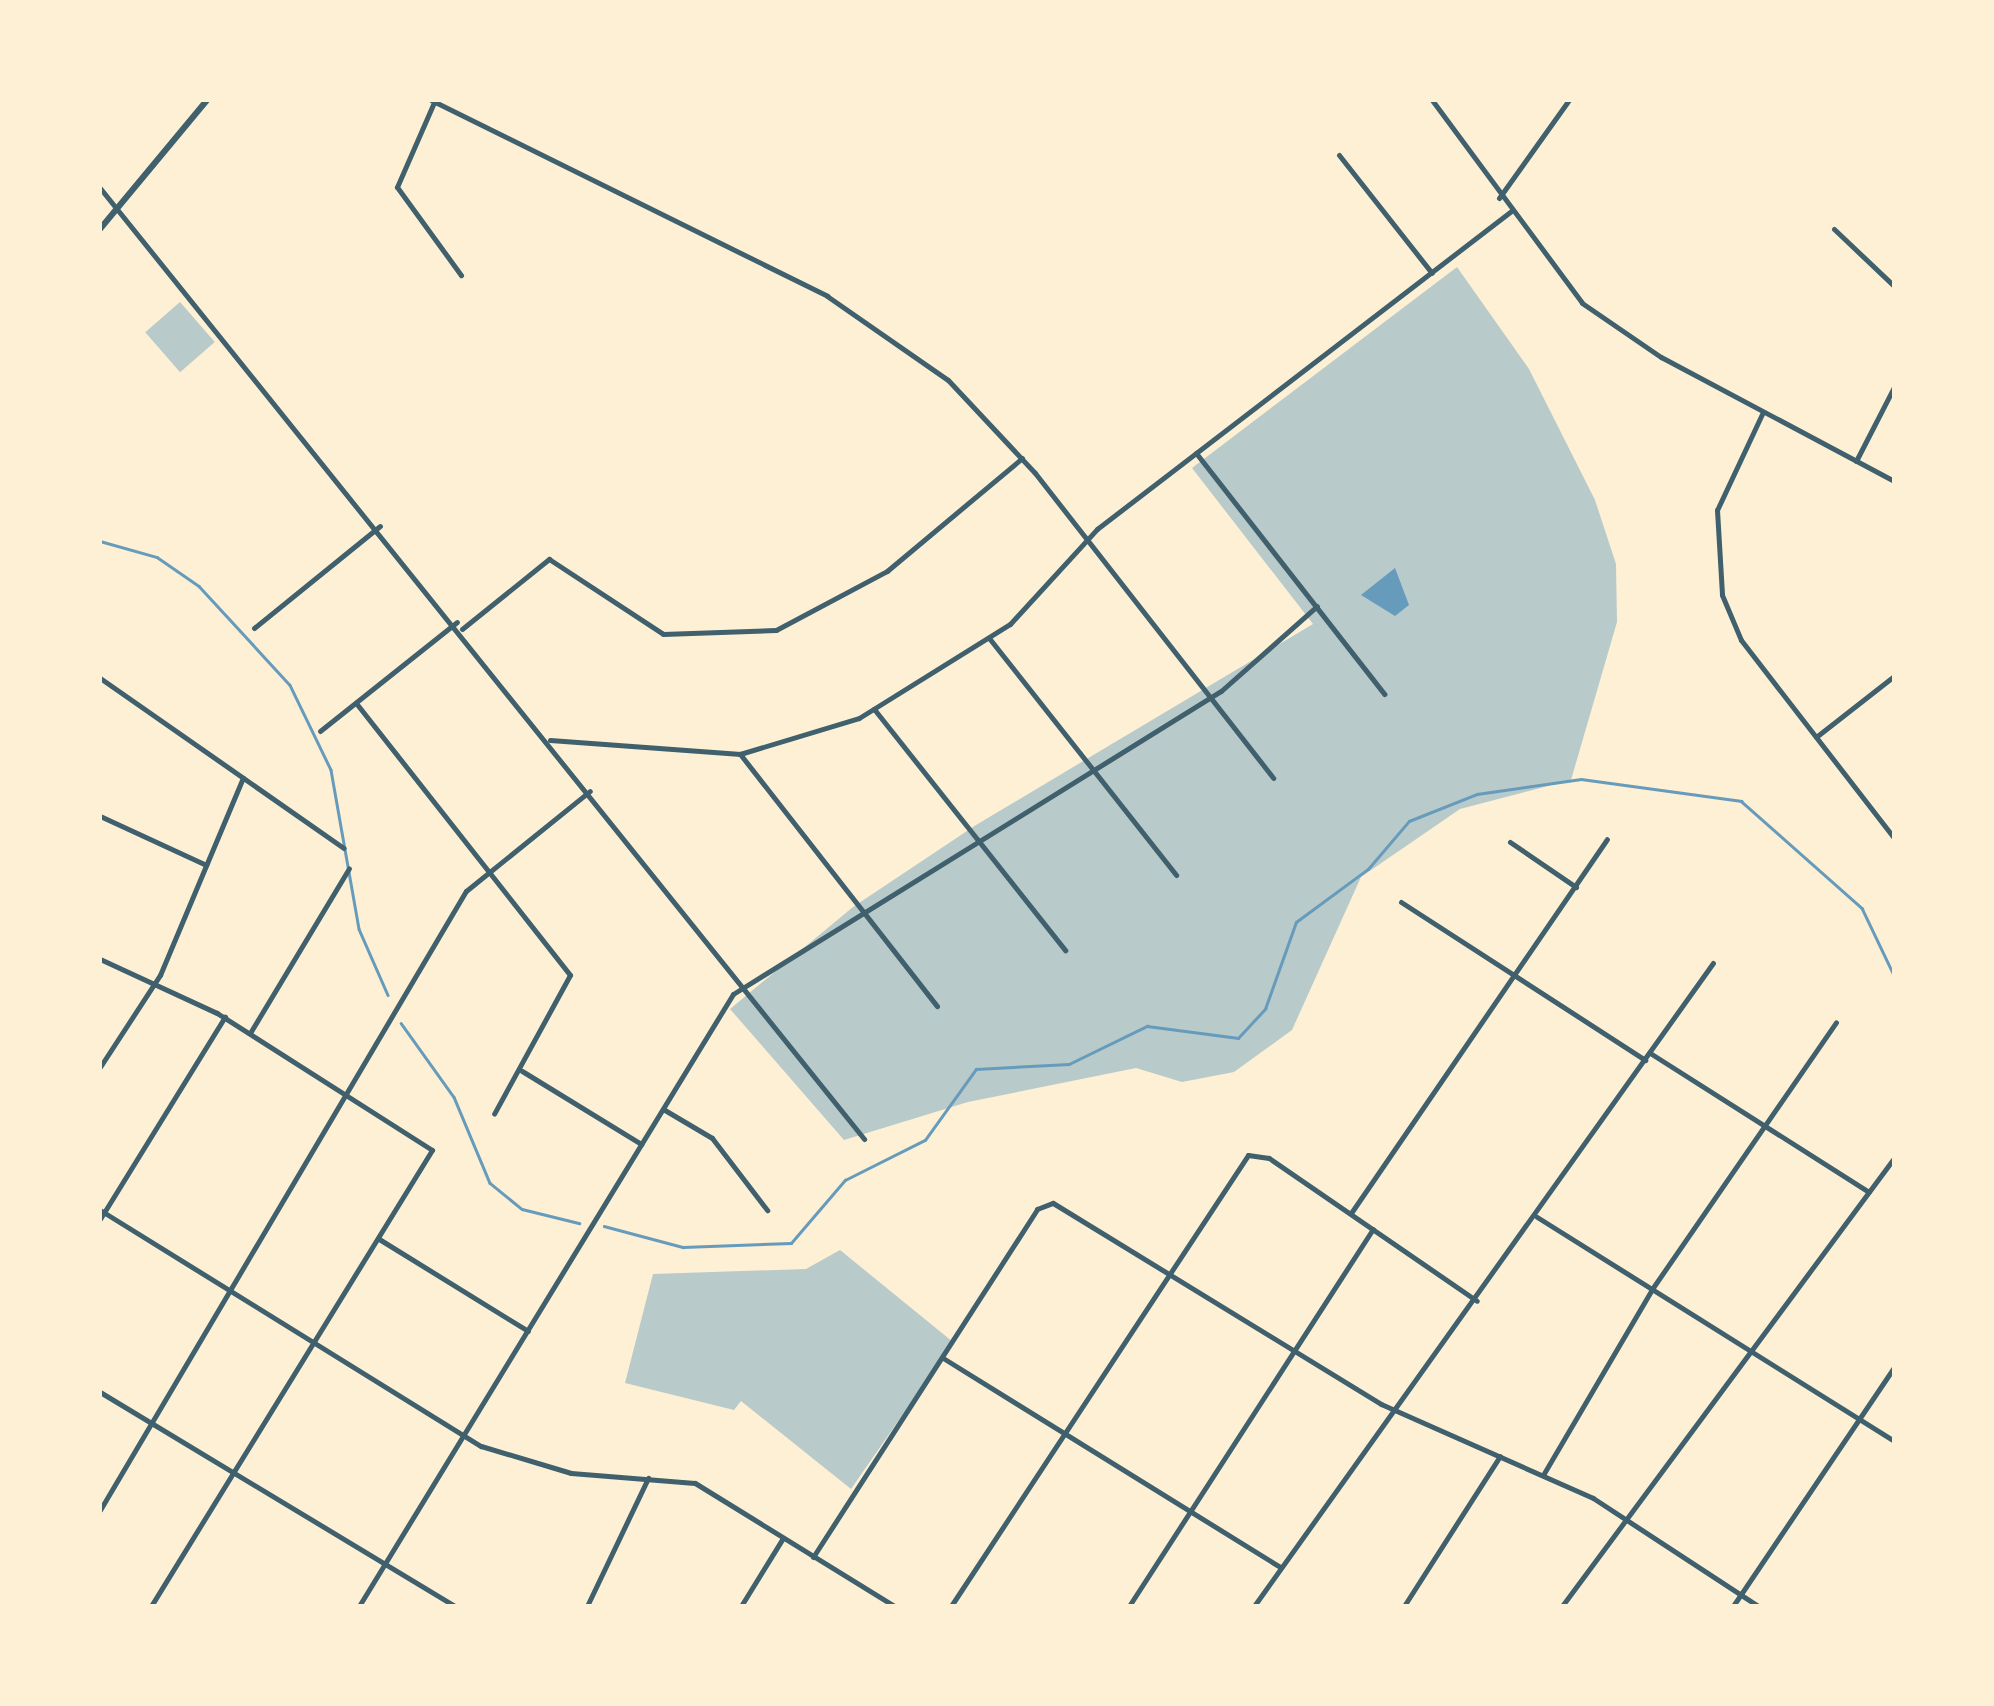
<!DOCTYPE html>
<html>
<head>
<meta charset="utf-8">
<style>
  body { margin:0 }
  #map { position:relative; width:1994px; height:1706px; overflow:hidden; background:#fdf0d5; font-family:"PT Serif",serif }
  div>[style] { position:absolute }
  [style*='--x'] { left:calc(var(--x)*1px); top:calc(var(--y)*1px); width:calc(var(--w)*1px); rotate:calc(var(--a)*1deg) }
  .green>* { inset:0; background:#b9caca; transform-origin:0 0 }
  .water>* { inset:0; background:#669bbc }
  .stream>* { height:2.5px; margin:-1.25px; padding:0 1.25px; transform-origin:1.25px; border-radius:1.25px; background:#669bbc }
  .minor>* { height:5px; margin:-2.5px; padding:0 2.5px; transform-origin:2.5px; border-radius:2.5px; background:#3f606c }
  .tertiary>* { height:6px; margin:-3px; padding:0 3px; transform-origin:3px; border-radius:3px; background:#3f606c }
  span { translate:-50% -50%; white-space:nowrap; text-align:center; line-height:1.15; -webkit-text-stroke:10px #fdf0d5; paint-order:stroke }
  .frame { position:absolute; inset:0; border:102px solid #fdf0d5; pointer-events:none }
</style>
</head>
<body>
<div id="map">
  <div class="green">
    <div style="clip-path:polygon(1457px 267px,1529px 369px,1595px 500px,1616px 564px,1617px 622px,1571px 780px,1460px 809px,1361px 877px,1292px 1030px,1234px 1072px,1182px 1082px,1136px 1068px,968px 1102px,844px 1140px,730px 1009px,853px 907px,976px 825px,1313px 624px,1192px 468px)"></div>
    <div style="left:180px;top:302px;width:53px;height:46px;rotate:49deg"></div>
    <div style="clip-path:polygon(840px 1250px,953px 1342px,851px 1489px,741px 1401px,734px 1410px,625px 1383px,653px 1274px,806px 1269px)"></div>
  </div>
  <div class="water">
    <div style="clip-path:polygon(1395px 568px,1409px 605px,1395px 616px,1361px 595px)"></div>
  </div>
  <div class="stream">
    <div style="--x:100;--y:541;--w:59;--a:15.7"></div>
    <div style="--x:157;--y:557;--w:51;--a:34.6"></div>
    <div style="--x:199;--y:586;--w:134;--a:47.4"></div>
    <div style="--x:290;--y:685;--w:94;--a:64.2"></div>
    <div style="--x:331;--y:770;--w:161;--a:80"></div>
    <div style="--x:359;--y:929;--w:72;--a:66.3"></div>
    <div style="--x:401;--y:1023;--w:91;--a:54.4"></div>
    <div style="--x:454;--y:1097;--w:93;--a:67.3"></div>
    <div style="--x:490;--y:1183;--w:41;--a:39.1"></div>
    <div style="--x:522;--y:1209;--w:59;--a:13.8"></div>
    <div style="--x:604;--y:1226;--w:82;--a:14.9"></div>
    <div style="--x:683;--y:1247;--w:108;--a:-2.1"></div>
    <div style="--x:791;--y:1243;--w:83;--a:-49.4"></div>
    <div style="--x:845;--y:1180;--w:89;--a:-26.6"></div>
    <div style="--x:925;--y:1140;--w:87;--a:-54.3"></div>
    <div style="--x:976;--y:1069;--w:93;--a:-3.1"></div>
    <div style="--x:1069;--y:1064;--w:87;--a:-26"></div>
    <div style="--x:1147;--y:1026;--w:92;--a:7.5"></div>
    <div style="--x:1238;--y:1038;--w:40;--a:-47"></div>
    <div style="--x:1265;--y:1009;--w:92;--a:-70.4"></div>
    <div style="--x:1296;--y:922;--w:89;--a:-36.4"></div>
    <div style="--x:1368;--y:869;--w:63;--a:-49.5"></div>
    <div style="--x:1409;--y:821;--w:73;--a:-21.7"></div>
    <div style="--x:1477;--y:794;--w:105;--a:-8.2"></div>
    <div style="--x:1581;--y:779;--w:162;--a:7.8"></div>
    <div style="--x:1741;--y:801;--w:162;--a:41.5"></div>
    <div style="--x:1862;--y:908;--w:74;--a:64.5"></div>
  </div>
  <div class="minor">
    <div style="--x:431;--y:100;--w:442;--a:26.3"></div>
    <div style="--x:827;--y:296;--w:147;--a:34.8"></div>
    <div style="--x:948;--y:380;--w:127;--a:46.9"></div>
    <div style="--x:1035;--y:473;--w:387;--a:52"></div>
    <div style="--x:435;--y:100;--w:95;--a:113.6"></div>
    <div style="--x:397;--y:187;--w:109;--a:54"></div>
    <div style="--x:1432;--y:100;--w:252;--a:53.5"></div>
    <div style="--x:1582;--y:303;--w:96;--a:34.4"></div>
    <div style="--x:1661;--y:357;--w:264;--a:28"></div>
    <div style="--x:1339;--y:155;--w:150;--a:51.8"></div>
    <div style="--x:100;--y:188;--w:1220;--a:51.22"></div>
    <div style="--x:1499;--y:198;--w:120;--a:-54.5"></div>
    <div style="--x:1834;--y:229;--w:83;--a:43.5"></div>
    <div style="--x:1762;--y:414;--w:106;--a:115.1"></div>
    <div style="--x:1717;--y:510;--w:85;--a:86.6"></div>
    <div style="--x:1722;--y:595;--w:49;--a:67.1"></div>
    <div style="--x:1741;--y:640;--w:250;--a:52.3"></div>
    <div style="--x:1196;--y:453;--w:306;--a:52"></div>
    <div style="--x:1856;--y:461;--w:83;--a:-62.8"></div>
    <div style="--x:254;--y:628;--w:162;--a:-39"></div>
    <div style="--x:462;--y:629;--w:112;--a:-38.8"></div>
    <div style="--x:549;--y:559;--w:136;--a:33.3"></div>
    <div style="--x:663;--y:634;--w:113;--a:-2"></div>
    <div style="--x:776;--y:630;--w:126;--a:-28"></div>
    <div style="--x:887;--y:571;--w:176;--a:-39.9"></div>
    <div style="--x:989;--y:638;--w:302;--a:51.7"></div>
    <div style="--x:100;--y:678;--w:297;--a:34.9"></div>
    <div style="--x:356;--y:703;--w:346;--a:51.8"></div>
    <div style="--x:570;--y:975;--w:158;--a:118.7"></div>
    <div style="--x:874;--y:709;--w:308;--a:51.6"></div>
    <div style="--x:320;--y:731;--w:175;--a:-38.5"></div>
    <div style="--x:1816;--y:737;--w:99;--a:-38"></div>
    <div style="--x:550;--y:740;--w:191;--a:4.2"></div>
    <div style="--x:740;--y:754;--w:124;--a:-16.8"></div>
    <div style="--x:859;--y:718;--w:178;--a:-31.9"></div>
    <div style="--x:1010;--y:624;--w:129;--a:-47.5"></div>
    <div style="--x:1097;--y:529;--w:521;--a:-37.51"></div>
    <div style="--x:740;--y:754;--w:320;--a:52"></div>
    <div style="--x:100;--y:816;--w:117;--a:24.8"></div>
    <div style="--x:1510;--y:842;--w:80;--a:34.3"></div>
    <div style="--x:1401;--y:902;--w:291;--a:32.9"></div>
    <div style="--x:100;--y:959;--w:129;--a:24.8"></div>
    <div style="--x:217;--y:1013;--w:255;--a:32.5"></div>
    <div style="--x:432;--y:1150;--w:536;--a:121.64"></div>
    <div style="--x:250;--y:1033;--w:192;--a:-59"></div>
    <div style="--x:1650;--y:1053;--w:259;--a:32.4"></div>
    <div style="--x:100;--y:1067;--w:110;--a:-56.9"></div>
    <div style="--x:160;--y:975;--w:214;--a:-67.2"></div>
    <div style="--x:522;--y:1071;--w:140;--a:31.5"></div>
    <div style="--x:663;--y:1109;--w:57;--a:30.6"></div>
    <div style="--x:712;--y:1138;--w:91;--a:52.6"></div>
    <div style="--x:100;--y:1210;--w:448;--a:31.8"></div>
    <div style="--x:481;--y:1446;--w:94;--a:16.7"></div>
    <div style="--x:571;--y:1473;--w:124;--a:4.6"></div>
    <div style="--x:695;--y:1483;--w:234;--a:31.7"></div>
    <div style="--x:1351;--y:1213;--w:453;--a:-55.6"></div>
    <div style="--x:1537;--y:1217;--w:421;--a:32.1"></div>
    <div style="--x:100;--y:1219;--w:238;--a:-58.3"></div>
    <div style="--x:379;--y:1239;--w:175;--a:31.7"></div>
    <div style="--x:943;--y:1358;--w:397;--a:31.8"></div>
    <div style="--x:100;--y:1392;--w:415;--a:31.1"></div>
    <div style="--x:1543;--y:1475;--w:216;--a:-59.6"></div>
    <div style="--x:1652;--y:1289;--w:324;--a:-55.4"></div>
    <div style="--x:100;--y:1510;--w:719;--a:-59.41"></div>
    <div style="--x:466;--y:891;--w:159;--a:-38.9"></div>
    <div style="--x:813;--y:1557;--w:414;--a:-57.2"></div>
    <div style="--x:1037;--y:1209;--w:17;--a:-21"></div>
    <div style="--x:1053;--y:1203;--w:385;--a:31.5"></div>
    <div style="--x:1381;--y:1404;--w:232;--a:23.9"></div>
    <div style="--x:1593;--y:1498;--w:197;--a:33.2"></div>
    <div style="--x:359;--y:1606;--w:717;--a:-58.57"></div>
    <div style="--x:733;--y:994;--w:574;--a:-31.84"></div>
    <div style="--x:1221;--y:691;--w:128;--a:-41.5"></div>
    <div style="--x:587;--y:1606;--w:142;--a:-64.5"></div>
    <div style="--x:741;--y:1606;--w:80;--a:-58.3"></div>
    <div style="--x:951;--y:1606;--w:540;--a:-56.63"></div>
    <div style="--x:1248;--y:1155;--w:21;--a:8"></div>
    <div style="--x:1269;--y:1158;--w:252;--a:34.5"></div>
    <div style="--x:1129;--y:1606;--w:449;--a:-57.1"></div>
    <div style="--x:1254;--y:1606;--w:790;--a:-54.48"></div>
    <div style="--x:1404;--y:1606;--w:178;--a:-57.4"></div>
    <div style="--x:1562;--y:1606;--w:558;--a:-53.46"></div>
    <div style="--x:1733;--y:1606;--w:288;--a:-56"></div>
  </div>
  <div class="tertiary">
    <div style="--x:100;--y:229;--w:168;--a:-50.3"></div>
  </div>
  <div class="frame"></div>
</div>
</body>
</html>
